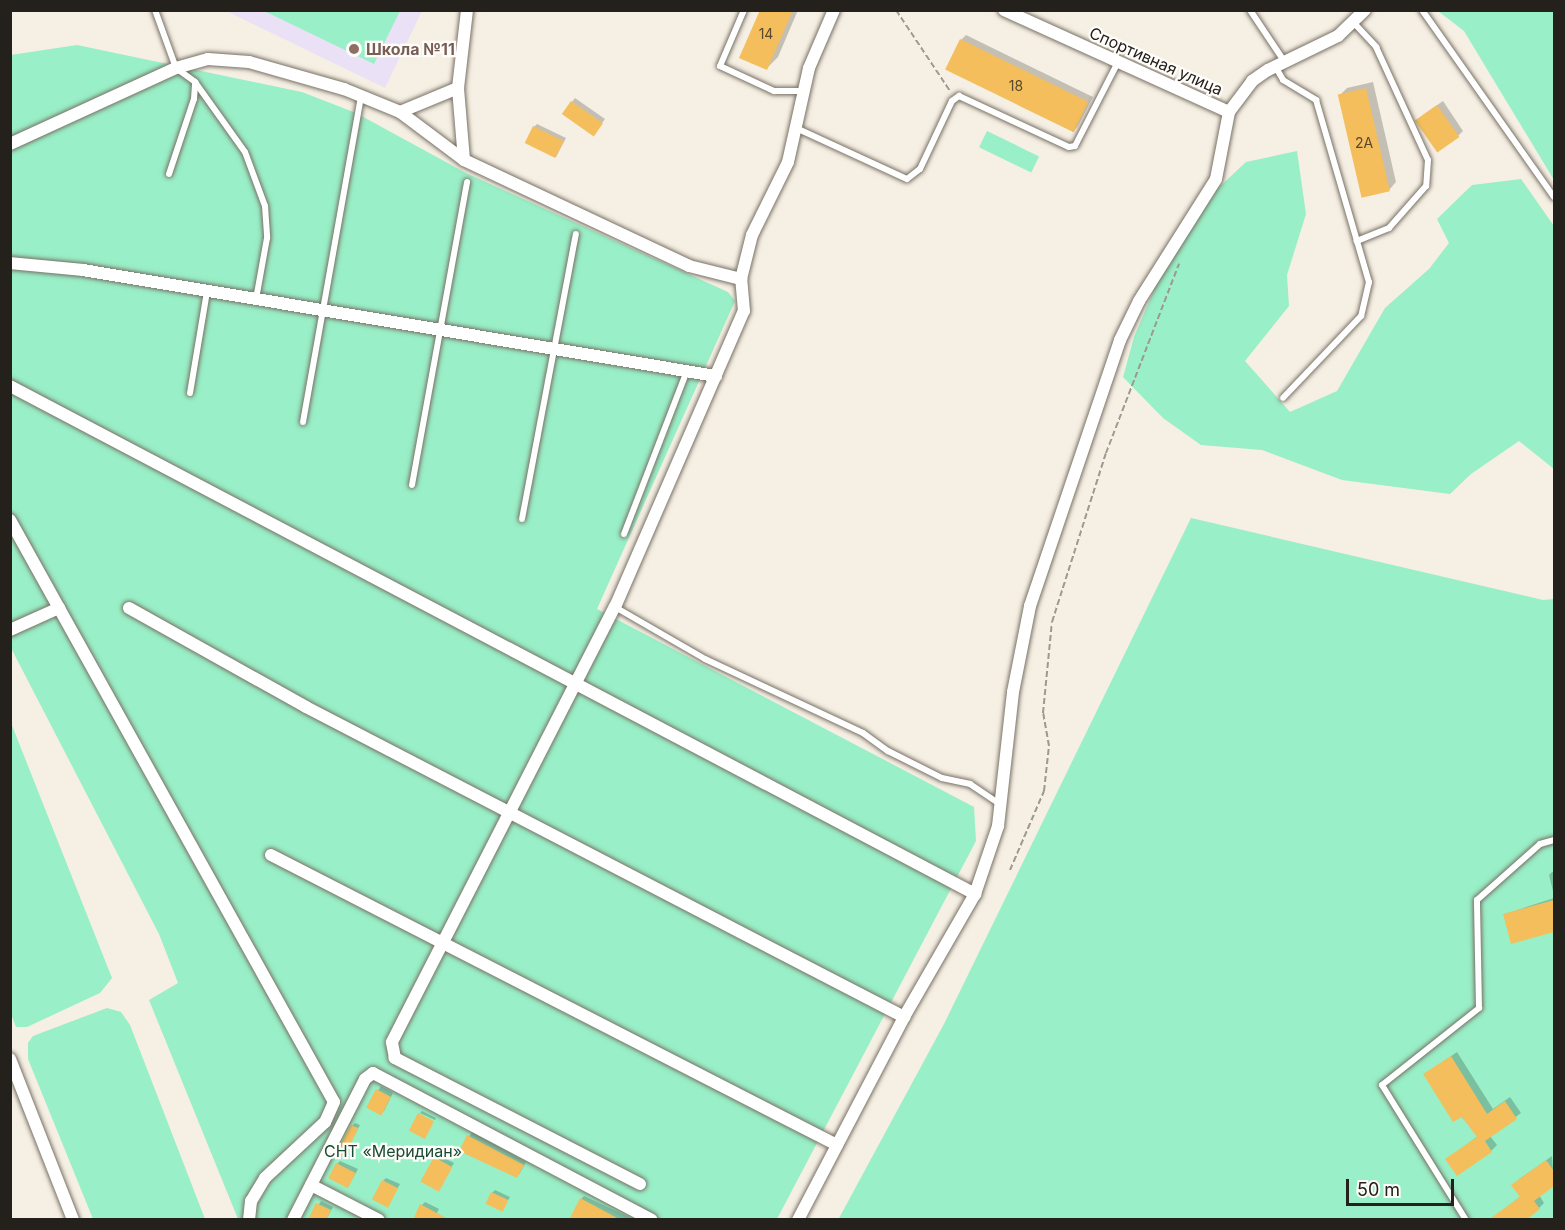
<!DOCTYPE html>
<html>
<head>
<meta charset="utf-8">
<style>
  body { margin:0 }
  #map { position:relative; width:1565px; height:1230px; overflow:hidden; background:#f6efe3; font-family:Inter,sans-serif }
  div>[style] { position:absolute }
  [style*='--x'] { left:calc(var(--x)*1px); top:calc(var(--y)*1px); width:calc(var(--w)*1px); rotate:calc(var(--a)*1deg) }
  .education>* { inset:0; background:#ebe1f6 }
  .green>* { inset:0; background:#99efc7; transform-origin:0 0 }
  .shadow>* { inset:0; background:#0003 }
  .building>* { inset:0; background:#f4be5c; transform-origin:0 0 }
  .path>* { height:2px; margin-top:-1px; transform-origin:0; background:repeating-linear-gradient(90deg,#9d9890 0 6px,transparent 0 9px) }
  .roads { filter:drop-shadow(0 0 2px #787166) drop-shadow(0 0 2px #787166) }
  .service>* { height:6px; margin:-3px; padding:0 3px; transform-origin:3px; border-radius:3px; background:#fff }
  .minor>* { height:12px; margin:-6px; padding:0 6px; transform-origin:6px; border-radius:6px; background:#fff }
  .dots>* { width:16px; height:16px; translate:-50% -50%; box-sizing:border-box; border:3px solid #fefdfa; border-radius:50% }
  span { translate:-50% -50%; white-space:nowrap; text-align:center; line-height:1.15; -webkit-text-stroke:4.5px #fefdfa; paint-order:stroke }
  .number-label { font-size:14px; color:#58482d }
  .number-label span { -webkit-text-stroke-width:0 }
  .education-label { font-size:16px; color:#785e54; font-weight:700 }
  .left { translate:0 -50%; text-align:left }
  .street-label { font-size:16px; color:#24211d }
  .park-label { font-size:16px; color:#184a35 }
  .frame { position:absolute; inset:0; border:12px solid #24211d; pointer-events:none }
  .scale { position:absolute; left:1346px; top:1179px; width:108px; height:27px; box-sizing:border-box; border:3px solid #24211d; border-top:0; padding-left:8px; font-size:18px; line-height:21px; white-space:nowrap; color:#24211d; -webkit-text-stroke:4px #fefdfa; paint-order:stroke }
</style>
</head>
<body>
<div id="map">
  <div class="education">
    <div style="clip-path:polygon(226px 11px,422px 11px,385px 88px)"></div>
  </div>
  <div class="green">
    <div style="clip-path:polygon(264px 11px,400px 11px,374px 64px)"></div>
    <div style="clip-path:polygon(1438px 11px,1554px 11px,1554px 180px,1464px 31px)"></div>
    <div style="clip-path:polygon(77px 45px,302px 92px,356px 113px,466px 173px,728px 292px,735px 301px,597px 609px,974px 807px,976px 841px,777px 1219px,238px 1219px,149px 1000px,178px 983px,159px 934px,11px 648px,11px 55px)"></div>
    <div style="left:987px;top:131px;width:58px;height:18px;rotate:26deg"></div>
    <div style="clip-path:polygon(1297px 151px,1306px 214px,1287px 275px,1289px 306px,1245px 361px,1290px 412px,1337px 391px,1385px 308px,1429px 269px,1449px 243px,1437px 219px,1472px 185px,1521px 179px,1554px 226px,1554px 469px,1519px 441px,1471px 474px,1450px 494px,1342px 480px,1262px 450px,1201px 445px,1163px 418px,1123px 377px,1134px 337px,1159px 278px,1198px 207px,1246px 162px)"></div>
    <div style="clip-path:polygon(1191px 518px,1543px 600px,1554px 599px,1554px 1219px,838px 1220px,944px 1024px)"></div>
    <div style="clip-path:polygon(11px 723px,112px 978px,100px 993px,27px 1027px,16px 1027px,11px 1014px)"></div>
    <div style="clip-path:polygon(107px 1008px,121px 1012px,130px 1025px,205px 1219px,93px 1219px,28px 1059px,28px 1043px,33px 1036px)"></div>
  </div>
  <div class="shadow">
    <div style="clip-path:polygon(761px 10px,798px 10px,778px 57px,767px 68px)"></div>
    <div style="clip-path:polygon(966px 35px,1093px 97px,1078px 126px,1073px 132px,961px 40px)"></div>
    <div style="clip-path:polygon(1373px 82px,1396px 182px,1389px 190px,1340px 95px,1347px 88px)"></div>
    <div style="clip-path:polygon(575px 98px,605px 119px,596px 131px,563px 114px)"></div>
    <div style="clip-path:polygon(1443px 101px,1463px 131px,1458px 136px,1423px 115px)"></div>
    <div style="clip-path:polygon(537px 124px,566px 138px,556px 157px,534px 127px)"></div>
    <div style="clip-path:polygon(1552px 872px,1554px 872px,1554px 895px,1549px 875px)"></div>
    <div style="clip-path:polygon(1554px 898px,1554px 930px,1512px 942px,1505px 914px)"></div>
    <div style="clip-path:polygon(1457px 1052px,1493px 1109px,1510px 1097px,1521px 1113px,1490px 1136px,1497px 1145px,1492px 1150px,1458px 1174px,1447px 1159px,1478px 1136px,1425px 1074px)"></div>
    <div style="clip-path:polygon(381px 1086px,393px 1093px,384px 1111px,368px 1107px)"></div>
    <div style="clip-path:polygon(422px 1111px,436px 1118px,435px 1120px,420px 1113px)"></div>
    <div style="clip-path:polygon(355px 1123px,360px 1125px,344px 1155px,352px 1126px)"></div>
    <div style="clip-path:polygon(472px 1132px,526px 1162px,520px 1173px,517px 1176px,461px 1150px)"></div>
    <div style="clip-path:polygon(438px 1155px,454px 1163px,440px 1186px,435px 1158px)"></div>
    <div style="clip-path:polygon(1552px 1156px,1554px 1184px,1539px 1195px,1544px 1203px,1539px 1208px,1494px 1217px,1521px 1196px,1518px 1180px)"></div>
    <div style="clip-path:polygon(340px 1161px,358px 1169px,348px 1187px,337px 1164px)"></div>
    <div style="clip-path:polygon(386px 1178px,400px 1184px,387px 1206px,383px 1181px)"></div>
    <div style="clip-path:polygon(495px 1190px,510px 1197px,502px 1210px,492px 1193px)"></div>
    <div style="clip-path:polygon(584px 1196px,631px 1218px,586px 1220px,581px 1199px)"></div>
    <div style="clip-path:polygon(321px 1201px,333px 1207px,326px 1220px,310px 1220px)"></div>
    <div style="clip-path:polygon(425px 1202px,439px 1209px,433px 1220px,422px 1205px)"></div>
  </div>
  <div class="building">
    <div style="clip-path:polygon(760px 10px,793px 10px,767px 70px,739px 58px)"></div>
    <div style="left:960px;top:39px;width:143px;height:34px;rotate:26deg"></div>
    <div style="left:1366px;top:88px;width:106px;height:29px;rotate:77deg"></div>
    <div style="left:571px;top:101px;width:39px;height:16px;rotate:35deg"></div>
    <div style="left:1437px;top:105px;width:39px;height:27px;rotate:55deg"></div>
    <div style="left:533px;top:126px;width:34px;height:19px;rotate:26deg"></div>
    <div style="clip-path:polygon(1554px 900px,1554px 932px,1511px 944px,1503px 914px)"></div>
    <div style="clip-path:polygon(1451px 1056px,1487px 1114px,1505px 1101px,1517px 1119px,1485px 1141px,1492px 1152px,1457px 1176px,1445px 1159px,1477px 1137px,1462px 1117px,1453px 1122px,1423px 1074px)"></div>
    <div style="left:376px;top:1089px;width:17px;height:21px;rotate:28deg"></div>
    <div style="left:418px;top:1113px;width:18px;height:20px;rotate:27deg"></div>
    <div style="clip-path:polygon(351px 1125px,358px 1128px,345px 1157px,336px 1153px)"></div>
    <div style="clip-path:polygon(467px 1135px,524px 1165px,517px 1178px,459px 1151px)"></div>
    <div style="left:434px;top:1157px;width:21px;height:28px;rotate:29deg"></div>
    <div style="clip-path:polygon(1546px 1160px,1554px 1171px,1554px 1186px,1534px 1201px,1540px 1209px,1526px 1220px,1488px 1220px,1520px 1197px,1511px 1185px)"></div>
    <div style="left:336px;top:1163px;width:22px;height:17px;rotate:27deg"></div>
    <div style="left:382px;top:1180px;width:18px;height:22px;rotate:27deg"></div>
    <div style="left:491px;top:1192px;width:19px;height:13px;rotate:25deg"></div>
    <div style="clip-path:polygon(580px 1198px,621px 1220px,569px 1220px)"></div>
    <div style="clip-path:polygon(316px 1203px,331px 1210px,326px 1220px,308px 1220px)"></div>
    <div style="clip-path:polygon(420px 1204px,450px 1220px,413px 1220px)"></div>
  </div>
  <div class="path">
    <div style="--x:896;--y:10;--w:97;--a:56.3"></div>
    <div style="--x:1010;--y:870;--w:86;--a:-66.7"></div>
    <div style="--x:1044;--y:791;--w:45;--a:-83.7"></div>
    <div style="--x:1049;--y:746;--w:34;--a:-100"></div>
    <div style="--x:1043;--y:713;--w:91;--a:-84.4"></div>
    <div style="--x:1052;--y:622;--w:177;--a:-72.3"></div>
    <div style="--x:1106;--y:453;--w:203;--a:-68.9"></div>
  </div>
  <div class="roads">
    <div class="service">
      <div style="--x:155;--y:10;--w:62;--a:70.1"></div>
      <div style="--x:176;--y:68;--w:24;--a:36"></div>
      <div style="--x:195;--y:82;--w:86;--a:54.5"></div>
      <div style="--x:245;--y:152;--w:58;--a:69.7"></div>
      <div style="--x:265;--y:206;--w:32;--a:86"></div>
      <div style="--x:267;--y:238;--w:62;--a:100.2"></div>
      <div style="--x:744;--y:10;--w:61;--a:113.2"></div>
      <div style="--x:720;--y:66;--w:60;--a:24.8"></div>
      <div style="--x:774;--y:91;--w:30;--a:0"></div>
      <div style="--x:1250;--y:10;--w:61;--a:56.3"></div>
      <div style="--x:1422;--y:10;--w:229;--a:54.8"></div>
      <div style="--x:1354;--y:23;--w:33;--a:47"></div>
      <div style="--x:1376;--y:47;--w:124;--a:65.3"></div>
      <div style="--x:1428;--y:160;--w:26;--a:94"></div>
      <div style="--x:1426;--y:186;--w:56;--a:131.4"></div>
      <div style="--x:1389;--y:228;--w:35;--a:158"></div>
      <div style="--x:1275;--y:66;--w:16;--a:60"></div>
      <div style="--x:1283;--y:80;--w:39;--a:31"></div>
      <div style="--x:1316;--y:100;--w:190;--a:73.8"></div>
      <div style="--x:1369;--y:282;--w:35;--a:103"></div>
      <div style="--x:1361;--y:316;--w:113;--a:133.6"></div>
      <div style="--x:796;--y:128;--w:122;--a:24.7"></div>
      <div style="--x:907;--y:179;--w:16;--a:-38"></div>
      <div style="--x:920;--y:169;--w:75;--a:-64.8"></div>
      <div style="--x:952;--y:101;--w:9;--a:-36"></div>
      <div style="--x:959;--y:96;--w:121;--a:24.9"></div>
      <div style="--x:1069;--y:147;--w:6;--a:-9"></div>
      <div style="--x:1075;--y:146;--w:94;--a:-62.9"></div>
      <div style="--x:169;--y:174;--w:79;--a:-71.6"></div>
      <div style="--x:194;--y:99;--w:16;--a:-86"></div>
      <div style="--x:190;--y:393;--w:103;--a:-80.5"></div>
      <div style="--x:303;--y:422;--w:331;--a:-79.9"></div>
      <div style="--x:412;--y:485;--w:308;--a:-79.7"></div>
      <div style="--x:522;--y:519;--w:290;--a:-79.3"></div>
      <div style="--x:624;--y:534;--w:175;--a:-68.9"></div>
      <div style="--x:615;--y:607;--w:104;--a:30"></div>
      <div style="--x:705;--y:659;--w:174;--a:25.1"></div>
      <div style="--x:863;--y:733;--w:31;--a:36"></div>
      <div style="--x:888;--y:751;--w:60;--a:26.6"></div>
      <div style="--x:942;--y:778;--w:29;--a:12"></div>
      <div style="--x:970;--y:784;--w:36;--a:34"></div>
      <div style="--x:1466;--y:1220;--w:159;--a:-121.9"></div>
      <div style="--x:1382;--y:1085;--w:124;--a:-38.4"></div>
      <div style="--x:1479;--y:1008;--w:108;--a:-91.1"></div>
      <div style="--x:1477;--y:900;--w:84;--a:-41.6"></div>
      <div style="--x:1540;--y:844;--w:15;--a:-16"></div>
    </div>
    <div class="minor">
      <div style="--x:1004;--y:10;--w:247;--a:24.4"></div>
      <div style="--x:400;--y:112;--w:63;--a:-22.5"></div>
      <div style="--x:10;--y:144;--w:183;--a:-24.6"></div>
      <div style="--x:176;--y:68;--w:33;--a:-16"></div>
      <div style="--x:208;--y:59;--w:41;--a:4.2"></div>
      <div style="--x:249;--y:62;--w:99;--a:15.9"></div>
      <div style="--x:344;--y:89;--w:61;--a:22.3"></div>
      <div style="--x:400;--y:112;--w:80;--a:36.9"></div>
      <div style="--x:464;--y:160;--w:249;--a:25.2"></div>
      <div style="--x:689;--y:266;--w:54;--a:14"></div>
      <div style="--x:464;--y:160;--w:72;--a:-94.8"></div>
      <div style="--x:458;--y:88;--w:79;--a:-83.4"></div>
      <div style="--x:10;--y:263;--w:73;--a:5.5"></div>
      <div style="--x:83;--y:270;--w:642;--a:9.51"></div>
      <div style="--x:10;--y:386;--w:1091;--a:27.76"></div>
      <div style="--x:10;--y:520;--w:666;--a:60.9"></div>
      <div style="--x:334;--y:1102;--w:22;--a:114"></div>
      <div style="--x:325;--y:1122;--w:82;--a:137"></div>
      <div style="--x:265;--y:1178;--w:27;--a:121"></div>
      <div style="--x:251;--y:1201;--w:19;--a:96"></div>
      <div style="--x:129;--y:608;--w:203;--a:29.2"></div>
      <div style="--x:306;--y:707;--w:674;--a:27.4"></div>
      <div style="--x:10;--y:630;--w:54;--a:-24.2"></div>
      <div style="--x:271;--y:855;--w:636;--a:27.13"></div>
      <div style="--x:10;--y:1059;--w:173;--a:68.6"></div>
      <div style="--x:640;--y:1184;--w:276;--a:-152.8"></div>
      <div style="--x:395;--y:1058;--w:16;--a:-101"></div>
      <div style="--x:392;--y:1042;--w:489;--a:-62.9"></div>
      <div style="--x:615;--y:607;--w:323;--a:-66.5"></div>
      <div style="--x:744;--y:311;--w:32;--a:-95"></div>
      <div style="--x:741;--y:279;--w:45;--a:-76"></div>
      <div style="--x:752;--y:235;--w:81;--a:-63.7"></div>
      <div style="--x:788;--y:162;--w:96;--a:-77.4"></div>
      <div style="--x:809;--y:68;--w:63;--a:-66.7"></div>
      <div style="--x:311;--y:1185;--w:76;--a:27.2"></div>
      <div style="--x:293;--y:1220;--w:158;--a:-62.9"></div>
      <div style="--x:365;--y:1079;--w:10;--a:-37"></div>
      <div style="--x:373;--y:1073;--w:315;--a:27.8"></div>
      <div style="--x:798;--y:1220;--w:229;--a:-62.4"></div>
      <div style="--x:904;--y:1017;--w:142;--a:-60"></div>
      <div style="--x:975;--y:894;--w:72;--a:-71.3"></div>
      <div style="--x:998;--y:826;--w:135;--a:-83.6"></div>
      <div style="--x:1013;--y:692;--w:88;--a:-78.8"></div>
      <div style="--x:1030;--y:606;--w:281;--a:-71.3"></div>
      <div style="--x:1120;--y:340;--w:43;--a:-64"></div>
      <div style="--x:1139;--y:301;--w:144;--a:-57.7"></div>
      <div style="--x:1216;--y:179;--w:68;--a:-79"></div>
      <div style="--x:1229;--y:112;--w:39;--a:-53"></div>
      <div style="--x:1252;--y:81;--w:19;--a:-35"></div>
      <div style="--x:1268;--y:70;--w:78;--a:-25.9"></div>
      <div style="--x:1338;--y:36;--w:37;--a:-44"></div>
    </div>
  </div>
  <div class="dots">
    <div style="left:354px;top:49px;background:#8d6e63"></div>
  </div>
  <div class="number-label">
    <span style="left:766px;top:34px">14</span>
    <span style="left:1016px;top:86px">18</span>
    <span style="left:1364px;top:143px">2А</span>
  </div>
  <div class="education-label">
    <span class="left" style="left:366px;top:49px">Школа №11</span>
  </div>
  <div class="street-label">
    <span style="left:1156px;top:61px;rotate:24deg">Спортивная улица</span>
  </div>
  <div class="park-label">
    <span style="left:393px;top:1151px">СНТ «Меридиан»</span>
  </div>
  <div class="frame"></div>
  <div class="scale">50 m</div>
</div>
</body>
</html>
